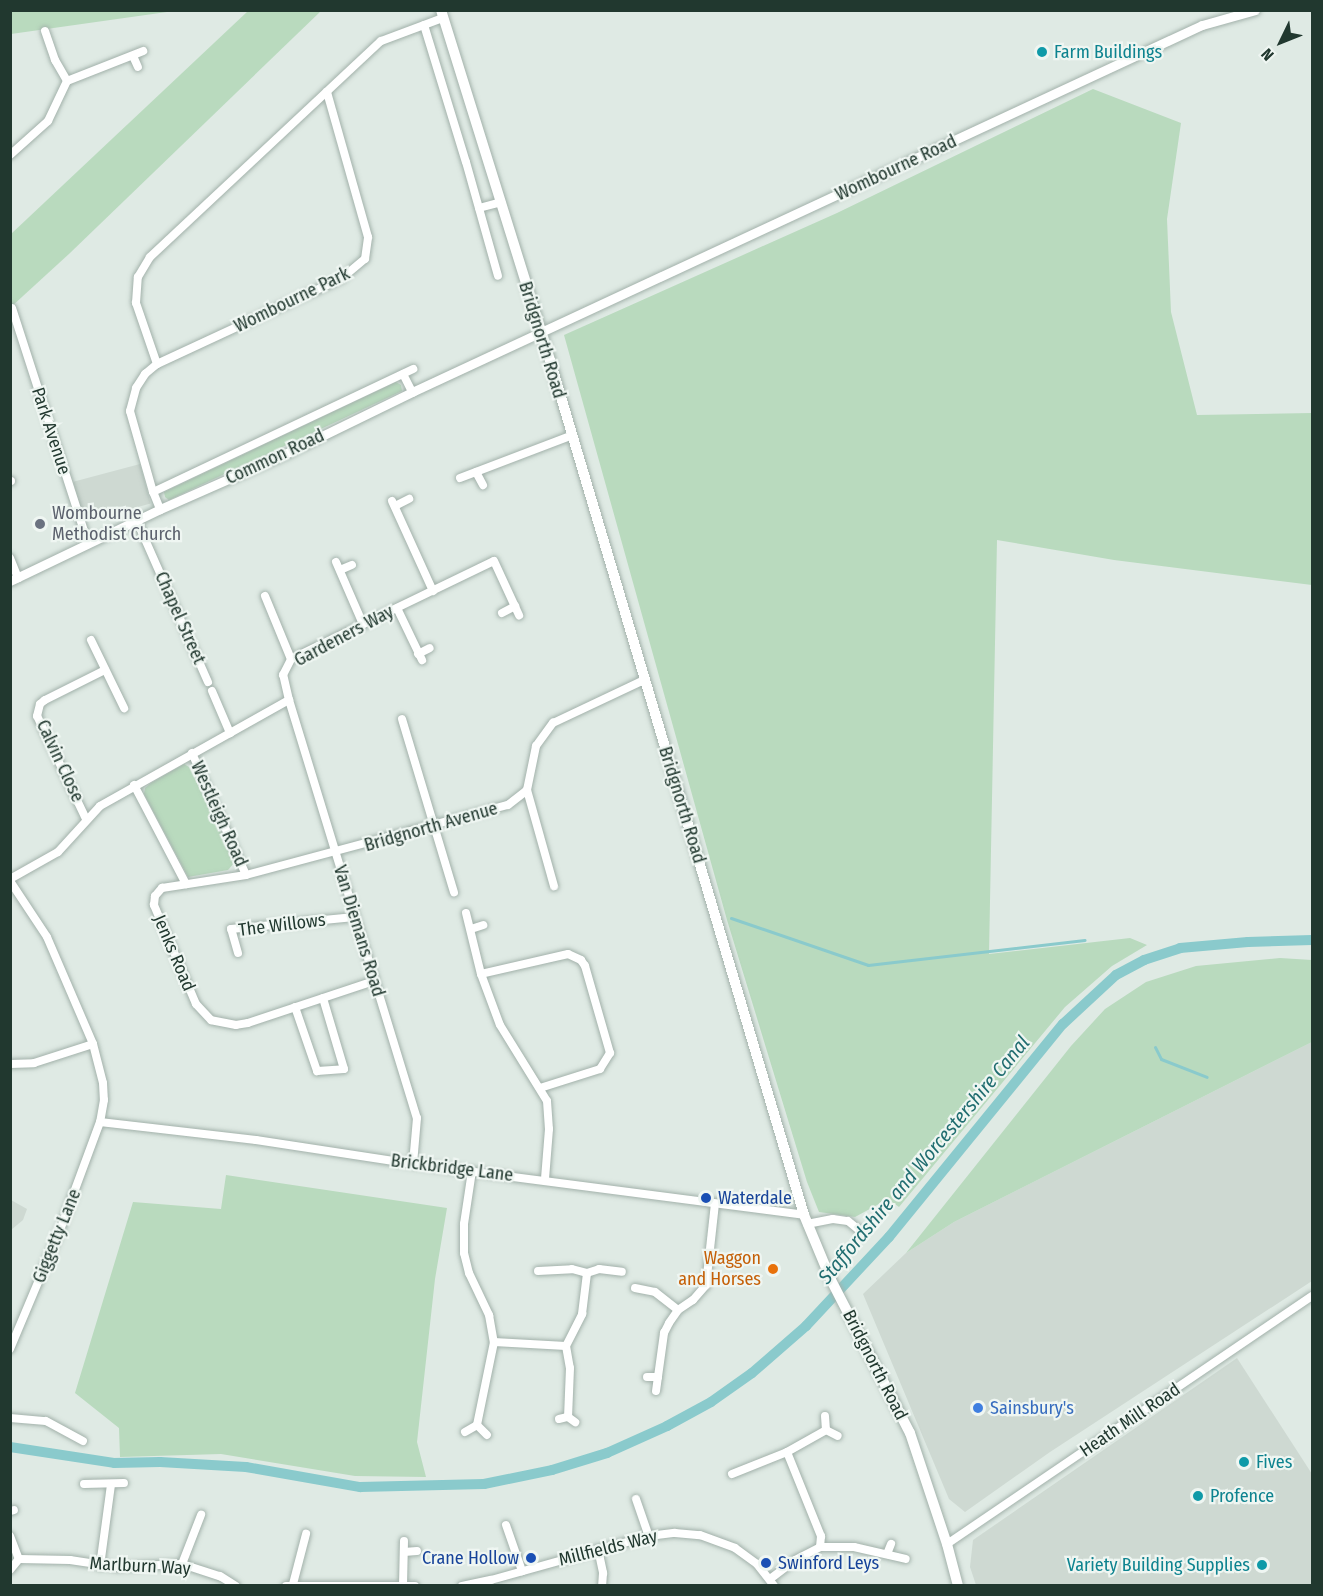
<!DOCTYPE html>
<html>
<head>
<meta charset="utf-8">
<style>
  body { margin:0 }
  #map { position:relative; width:1323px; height:1596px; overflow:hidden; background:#dfeae4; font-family:"Fira Sans Condensed",sans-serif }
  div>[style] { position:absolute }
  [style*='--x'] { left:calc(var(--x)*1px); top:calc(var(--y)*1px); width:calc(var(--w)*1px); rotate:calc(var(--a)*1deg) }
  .built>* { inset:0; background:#ced9d2; transform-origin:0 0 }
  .green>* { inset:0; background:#b9dabe }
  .stream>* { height:3px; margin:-1.5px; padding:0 1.5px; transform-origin:1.5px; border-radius:1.5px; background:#8acacc }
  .canal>* { height:10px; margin:-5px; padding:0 5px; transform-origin:5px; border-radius:5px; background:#8acacc }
  .roads { filter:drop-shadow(0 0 2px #a2b1aa) drop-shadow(0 0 2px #a2b1aa) }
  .minor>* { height:8px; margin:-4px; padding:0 4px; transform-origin:4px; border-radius:4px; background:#fff }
  .tertiary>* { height:9px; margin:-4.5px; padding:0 4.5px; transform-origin:4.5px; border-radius:4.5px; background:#fff }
  .secondary>* { height:10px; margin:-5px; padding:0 5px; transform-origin:5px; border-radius:5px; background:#fff }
  .dots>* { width:16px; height:16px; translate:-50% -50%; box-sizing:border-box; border:3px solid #eff6f2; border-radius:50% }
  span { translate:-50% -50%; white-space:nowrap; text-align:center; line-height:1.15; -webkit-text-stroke:4.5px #eff6f2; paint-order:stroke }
  .culture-label { font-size:18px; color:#0d838f }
  .left { translate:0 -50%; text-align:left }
  .right { translate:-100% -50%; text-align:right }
  .street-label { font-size:18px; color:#21382f }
  .worship-label { font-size:18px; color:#5b616d }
  .transit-label { font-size:18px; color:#164399 }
  .food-label { font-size:18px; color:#c56008 }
  .shop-label { font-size:18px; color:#366cbe }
  .water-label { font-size:20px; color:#206d70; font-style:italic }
  .frame { position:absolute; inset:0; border:12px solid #21382f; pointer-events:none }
  .north { position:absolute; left:1251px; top:12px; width:60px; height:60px; -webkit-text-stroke:4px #eff6f2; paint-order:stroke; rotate:227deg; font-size:16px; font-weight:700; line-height:24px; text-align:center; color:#21382f }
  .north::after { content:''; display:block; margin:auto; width:21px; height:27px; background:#21382f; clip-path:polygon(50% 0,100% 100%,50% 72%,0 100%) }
</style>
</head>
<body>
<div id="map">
  <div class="built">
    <div style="left:140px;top:464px;width:41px;height:69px;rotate:75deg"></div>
    <div style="clip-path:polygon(1312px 1042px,1312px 1281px,1050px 1452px,965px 1512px,949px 1499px,863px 1294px,906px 1253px,954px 1222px)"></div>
    <div style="clip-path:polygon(11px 1200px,27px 1209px,23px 1220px,11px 1230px)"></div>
    <div style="clip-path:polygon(1237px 1358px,1312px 1474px,1312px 1585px,976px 1585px,970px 1567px,973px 1540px)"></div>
  </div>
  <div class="green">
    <div style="clip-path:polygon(11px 10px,174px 11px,11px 34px)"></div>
    <div style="clip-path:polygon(248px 11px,321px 11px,70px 253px,11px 307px,11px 234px)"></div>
    <div style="clip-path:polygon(1093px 89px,1181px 123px,1167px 219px,1171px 312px,1197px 415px,1312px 413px,1312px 585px,1114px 560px,997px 540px,989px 954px,1130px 938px,1147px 945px,1112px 966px,1065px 1007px,899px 1207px,888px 1199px,855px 1217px,819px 1212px,807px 1182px,727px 920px,564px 335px,837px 213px)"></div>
    <div style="clip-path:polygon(396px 382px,401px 385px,402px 391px,169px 500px,165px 497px,164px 492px)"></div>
    <div style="clip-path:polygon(184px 764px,189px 767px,235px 862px,228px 870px,188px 877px,144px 794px,145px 788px,151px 783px)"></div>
    <div style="clip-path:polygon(1280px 958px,1312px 960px,1312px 1042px,954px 1222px,906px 1253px,1071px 1046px,1105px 1009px,1146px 982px,1196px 966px)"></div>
    <div style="clip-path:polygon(226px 1175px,447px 1208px,435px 1279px,417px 1442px,426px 1477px,355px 1476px,221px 1454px,120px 1457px,119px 1428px,75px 1393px,133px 1202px,221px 1209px)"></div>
  </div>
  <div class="stream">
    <div style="--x:731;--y:918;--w:145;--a:18.9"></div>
    <div style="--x:868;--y:965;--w:218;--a:-6.6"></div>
    <div style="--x:1155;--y:1047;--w:13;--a:63"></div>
    <div style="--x:1161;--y:1059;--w:49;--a:21.4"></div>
  </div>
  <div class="canal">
    <div style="--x:10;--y:1447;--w:105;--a:8.7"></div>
    <div style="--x:114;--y:1463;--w:46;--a:-1.2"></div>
    <div style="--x:160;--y:1462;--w:86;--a:3.3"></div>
    <div style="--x:246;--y:1467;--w:116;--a:10"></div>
    <div style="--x:360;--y:1487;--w:124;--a:-1.4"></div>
    <div style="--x:484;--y:1484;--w:69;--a:-11.6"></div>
    <div style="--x:552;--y:1470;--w:58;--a:-17.2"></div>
    <div style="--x:607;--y:1453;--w:66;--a:-24.2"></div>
    <div style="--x:667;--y:1426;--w:50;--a:-28.6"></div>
    <div style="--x:711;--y:1402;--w:50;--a:-35.3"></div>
    <div style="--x:752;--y:1373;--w:72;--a:-41"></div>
    <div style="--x:806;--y:1326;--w:122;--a:-47"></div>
    <div style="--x:889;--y:1237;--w:275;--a:-50.8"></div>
    <div style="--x:1063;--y:1024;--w:72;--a:-42.8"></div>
    <div style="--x:1116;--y:975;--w:32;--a:-28"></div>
    <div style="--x:1144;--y:960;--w:38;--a:-18"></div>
    <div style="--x:1180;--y:948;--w:68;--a:-5"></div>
    <div style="--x:1248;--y:942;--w:64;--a:-1.8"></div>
  </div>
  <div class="roads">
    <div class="minor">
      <div style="--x:424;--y:25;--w:143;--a:73"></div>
      <div style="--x:466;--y:162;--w:118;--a:74.3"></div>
      <div style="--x:45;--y:31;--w:31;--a:71"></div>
      <div style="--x:55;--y:60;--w:24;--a:60"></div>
      <div style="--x:133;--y:56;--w:12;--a:66"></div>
      <div style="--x:10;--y:155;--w:51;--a:-41.8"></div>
      <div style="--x:48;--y:121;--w:44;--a:-64.6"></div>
      <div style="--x:67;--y:81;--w:82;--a:-21.5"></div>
      <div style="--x:479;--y:208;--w:23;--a:-15"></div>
      <div style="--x:12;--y:308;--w:248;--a:72.1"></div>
      <div style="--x:157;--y:364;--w:65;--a:-109"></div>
      <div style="--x:136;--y:303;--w:26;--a:-86"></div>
      <div style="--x:138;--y:277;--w:23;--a:-59"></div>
      <div style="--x:150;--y:257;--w:316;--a:-43.1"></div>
      <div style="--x:381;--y:41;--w:66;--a:-20.4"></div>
      <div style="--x:403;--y:374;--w:20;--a:63"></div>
      <div style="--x:476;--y:472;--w:15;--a:62"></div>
      <div style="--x:460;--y:478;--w:118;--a:-20.9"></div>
      <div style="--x:10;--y:481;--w:1;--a:0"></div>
      <div style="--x:153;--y:492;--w:288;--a:-25.3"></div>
      <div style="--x:392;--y:501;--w:99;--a:65.5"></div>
      <div style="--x:395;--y:506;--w:16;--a:-27"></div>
      <div style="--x:160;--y:509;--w:18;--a:-112"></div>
      <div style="--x:153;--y:492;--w:84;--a:-105.9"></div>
      <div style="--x:130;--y:411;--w:24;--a:-75"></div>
      <div style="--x:136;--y:388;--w:17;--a:-57"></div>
      <div style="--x:145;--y:374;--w:16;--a:-40"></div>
      <div style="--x:157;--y:364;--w:204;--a:-24.9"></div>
      <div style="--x:342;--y:278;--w:30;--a:-40"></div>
      <div style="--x:365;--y:259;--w:22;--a:-82"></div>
      <div style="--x:368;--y:237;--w:151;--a:-105.8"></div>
      <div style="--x:137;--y:521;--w:176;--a:66.2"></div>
      <div style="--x:10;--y:558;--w:22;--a:68"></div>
      <div style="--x:336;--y:562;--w:68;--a:66.5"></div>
      <div style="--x:340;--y:570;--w:13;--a:-23"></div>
      <div style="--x:265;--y:596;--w:68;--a:67.6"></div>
      <div style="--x:397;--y:608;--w:58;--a:64.3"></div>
      <div style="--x:502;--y:613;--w:15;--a:-28"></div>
      <div style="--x:91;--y:640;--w:76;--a:64.1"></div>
      <div style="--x:418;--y:654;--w:13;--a:-27"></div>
      <div style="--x:212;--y:691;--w:46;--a:66.8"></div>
      <div style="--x:289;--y:700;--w:437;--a:73"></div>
      <div style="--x:417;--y:1118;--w:46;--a:95"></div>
      <div style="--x:402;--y:719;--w:181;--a:73.3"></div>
      <div style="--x:192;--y:753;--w:133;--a:66.1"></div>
      <div style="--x:134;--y:785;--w:112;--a:62.3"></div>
      <div style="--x:527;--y:790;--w:100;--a:74.3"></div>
      <div style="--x:86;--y:819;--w:114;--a:-115.4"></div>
      <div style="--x:37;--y:716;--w:12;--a:-76"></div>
      <div style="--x:40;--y:704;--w:6;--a:-39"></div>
      <div style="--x:45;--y:700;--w:67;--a:-26.6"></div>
      <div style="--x:10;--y:879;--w:55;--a:-29.4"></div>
      <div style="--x:58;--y:852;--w:62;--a:-47.6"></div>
      <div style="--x:100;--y:806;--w:217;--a:-29.3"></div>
      <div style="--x:289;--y:700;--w:26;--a:-103"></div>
      <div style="--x:283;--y:675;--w:18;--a:-63"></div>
      <div style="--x:291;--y:659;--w:225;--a:-25.8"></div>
      <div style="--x:494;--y:561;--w:60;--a:65.2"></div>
      <div style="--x:10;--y:881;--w:67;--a:56.5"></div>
      <div style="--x:47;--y:937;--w:116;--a:66.7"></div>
      <div style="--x:93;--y:1044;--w:40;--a:75.6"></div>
      <div style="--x:103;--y:1083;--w:17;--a:87"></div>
      <div style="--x:104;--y:1100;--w:22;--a:100"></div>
      <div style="--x:100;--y:1122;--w:115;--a:110.3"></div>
      <div style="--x:60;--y:1230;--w:129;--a:112.8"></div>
      <div style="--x:466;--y:913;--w:63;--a:76.2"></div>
      <div style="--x:471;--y:929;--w:13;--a:-18"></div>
      <div style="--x:238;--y:953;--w:25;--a:-106"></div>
      <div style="--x:231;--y:929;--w:124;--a:-5.6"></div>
      <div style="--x:374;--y:981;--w:133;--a:161.6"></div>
      <div style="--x:248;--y:1023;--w:12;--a:171"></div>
      <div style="--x:236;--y:1025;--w:25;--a:-169"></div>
      <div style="--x:211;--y:1020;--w:22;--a:-133"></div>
      <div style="--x:196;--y:1004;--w:108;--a:-113"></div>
      <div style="--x:154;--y:905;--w:9;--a:-84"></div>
      <div style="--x:155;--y:896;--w:11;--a:-49"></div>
      <div style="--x:162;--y:888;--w:85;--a:-8.8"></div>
      <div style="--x:246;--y:875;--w:271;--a:-15"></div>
      <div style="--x:508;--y:805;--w:24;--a:-38"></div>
      <div style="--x:527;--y:790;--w:45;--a:-78.4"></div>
      <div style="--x:536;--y:746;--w:29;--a:-54"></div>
      <div style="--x:553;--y:723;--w:101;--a:-25.3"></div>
      <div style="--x:295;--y:1007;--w:68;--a:71"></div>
      <div style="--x:317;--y:1071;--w:27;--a:-4"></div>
      <div style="--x:344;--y:1069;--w:74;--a:-106.5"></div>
      <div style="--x:10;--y:1064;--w:24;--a:-2"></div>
      <div style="--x:34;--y:1063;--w:62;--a:-17.9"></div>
      <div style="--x:540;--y:1088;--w:63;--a:-17.6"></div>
      <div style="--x:600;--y:1069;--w:19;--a:-58"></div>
      <div style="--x:610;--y:1053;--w:91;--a:-106"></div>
      <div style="--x:585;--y:966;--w:7;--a:-124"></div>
      <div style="--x:581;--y:960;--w:14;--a:-155"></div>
      <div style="--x:568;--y:954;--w:89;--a:167.1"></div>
      <div style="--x:481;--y:974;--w:54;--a:69.6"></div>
      <div style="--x:500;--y:1025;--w:89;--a:58.3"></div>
      <div style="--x:547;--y:1101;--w:28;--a:86"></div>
      <div style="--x:549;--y:1129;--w:50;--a:94.6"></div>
      <div style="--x:100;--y:1122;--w:157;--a:6.6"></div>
      <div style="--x:256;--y:1140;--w:159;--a:8.7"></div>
      <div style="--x:413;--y:1164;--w:394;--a:7.4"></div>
      <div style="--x:472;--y:1171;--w:54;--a:98.6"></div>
      <div style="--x:464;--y:1224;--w:29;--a:90"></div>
      <div style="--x:464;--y:1253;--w:21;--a:76"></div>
      <div style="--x:469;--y:1273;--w:47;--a:64.5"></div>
      <div style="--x:489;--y:1315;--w:27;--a:80"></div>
      <div style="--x:494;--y:1342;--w:85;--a:101.6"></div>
      <div style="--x:807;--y:1224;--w:26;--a:-11"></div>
      <div style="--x:833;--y:1219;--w:15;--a:8"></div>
      <div style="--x:848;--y:1221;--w:14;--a:39"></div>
      <div style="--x:538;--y:1271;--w:34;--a:-3"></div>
      <div style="--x:572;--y:1269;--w:16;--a:15"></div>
      <div style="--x:587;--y:1273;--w:13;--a:-18"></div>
      <div style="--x:599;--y:1269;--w:23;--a:7"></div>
      <div style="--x:635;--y:1288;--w:20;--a:11"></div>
      <div style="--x:655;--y:1292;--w:29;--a:38"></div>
      <div style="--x:494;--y:1342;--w:72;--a:3.2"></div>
      <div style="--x:566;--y:1346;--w:22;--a:80"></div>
      <div style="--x:570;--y:1368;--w:49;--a:92.3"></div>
      <div style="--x:566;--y:1346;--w:36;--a:-63"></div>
      <div style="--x:582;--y:1314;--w:41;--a:-83"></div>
      <div style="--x:647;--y:1377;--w:11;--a:0"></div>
      <div style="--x:656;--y:1391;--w:59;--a:-82.1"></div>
      <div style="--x:664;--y:1333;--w:11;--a:-63"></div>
      <div style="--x:669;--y:1323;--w:16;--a:-55"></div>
      <div style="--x:678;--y:1310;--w:18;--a:-34"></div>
      <div style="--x:693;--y:1300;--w:20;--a:-49"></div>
      <div style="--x:706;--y:1285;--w:82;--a:-83.7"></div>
      <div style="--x:825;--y:1416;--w:14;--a:86"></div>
      <div style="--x:826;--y:1430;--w:13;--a:27"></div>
      <div style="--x:10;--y:1418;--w:36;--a:5"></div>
      <div style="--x:46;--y:1421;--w:42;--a:28.4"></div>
      <div style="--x:559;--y:1419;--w:9;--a:-13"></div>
      <div style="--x:568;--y:1417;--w:9;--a:36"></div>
      <div style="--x:465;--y:1432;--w:14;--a:-30"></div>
      <div style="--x:477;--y:1425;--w:14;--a:45"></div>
      <div style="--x:787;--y:1452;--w:91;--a:68"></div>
      <div style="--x:821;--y:1536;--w:11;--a:95"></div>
      <div style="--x:732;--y:1474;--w:59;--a:-21.8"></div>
      <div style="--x:787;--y:1452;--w:45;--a:-29.4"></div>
      <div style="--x:84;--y:1484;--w:40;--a:-1.4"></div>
      <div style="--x:636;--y:1499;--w:39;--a:71"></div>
      <div style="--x:10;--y:1511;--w:4;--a:-14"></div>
      <div style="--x:506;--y:1525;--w:49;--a:70.8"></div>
      <div style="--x:10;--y:1536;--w:25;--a:69"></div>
      <div style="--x:947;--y:1544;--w:441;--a:-34.2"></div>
      <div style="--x:598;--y:1549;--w:25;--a:78"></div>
      <div style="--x:603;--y:1573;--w:13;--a:94"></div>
      <div style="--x:404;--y:1552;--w:13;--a:-4"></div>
      <div style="--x:887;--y:1554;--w:11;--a:-68"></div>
      <div style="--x:182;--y:1564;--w:53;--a:-68.8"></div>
      <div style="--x:100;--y:1566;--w:82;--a:-82.3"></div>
      <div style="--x:10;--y:1570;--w:14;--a:-51"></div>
      <div style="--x:19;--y:1559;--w:51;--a:1.1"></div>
      <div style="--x:70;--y:1560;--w:48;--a:8.5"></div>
      <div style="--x:117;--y:1567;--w:65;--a:-2.6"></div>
      <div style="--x:182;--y:1564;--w:40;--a:18"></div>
      <div style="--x:220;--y:1576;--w:19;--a:32"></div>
      <div style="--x:770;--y:1579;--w:31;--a:-37"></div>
      <div style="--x:795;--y:1560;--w:28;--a:-27"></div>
      <div style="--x:820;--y:1547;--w:34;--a:0"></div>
      <div style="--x:854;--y:1547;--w:53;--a:13"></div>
      <div style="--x:293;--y:1584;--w:52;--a:-75.4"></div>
      <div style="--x:403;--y:1585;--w:44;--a:-88.7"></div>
      <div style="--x:286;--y:1586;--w:129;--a:0"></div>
      <div style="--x:462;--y:1586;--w:30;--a:-12"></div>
      <div style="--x:491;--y:1580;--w:164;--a:-15.6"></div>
      <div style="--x:649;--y:1536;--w:26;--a:-7"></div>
      <div style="--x:675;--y:1533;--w:25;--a:5"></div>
      <div style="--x:700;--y:1535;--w:37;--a:20"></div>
      <div style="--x:735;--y:1548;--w:27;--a:36"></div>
      <div style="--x:757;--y:1564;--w:28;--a:52"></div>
    </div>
    <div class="tertiary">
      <div style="--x:10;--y:581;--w:166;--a:-25.6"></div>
      <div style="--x:160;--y:509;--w:141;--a:-23.8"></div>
      <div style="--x:289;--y:452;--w:137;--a:-26"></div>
      <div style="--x:412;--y:392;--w:871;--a:-24.92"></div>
      <div style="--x:1202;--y:25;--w:55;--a:-15.8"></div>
    </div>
    <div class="secondary">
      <div style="--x:441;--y:10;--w:367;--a:72.7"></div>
      <div style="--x:550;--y:360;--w:892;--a:73.45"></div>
      <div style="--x:804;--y:1215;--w:70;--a:67.4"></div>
      <div style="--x:831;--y:1280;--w:172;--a:62.7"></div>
      <div style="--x:910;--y:1433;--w:117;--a:71.6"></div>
      <div style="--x:947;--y:1544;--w:43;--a:75.3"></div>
    </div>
  </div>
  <div class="dots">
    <div style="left:1042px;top:52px;background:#0f9aa8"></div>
    <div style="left:40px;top:524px;background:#6b7280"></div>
    <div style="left:706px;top:1198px;background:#1a4fb4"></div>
    <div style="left:773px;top:1269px;background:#e8710a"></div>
    <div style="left:978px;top:1408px;background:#3f7fe0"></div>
    <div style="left:1244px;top:1462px;background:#0f9aa8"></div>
    <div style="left:1198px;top:1496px;background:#0f9aa8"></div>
    <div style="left:531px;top:1558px;background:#1a4fb4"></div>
    <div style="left:766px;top:1563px;background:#1a4fb4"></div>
    <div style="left:1262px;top:1565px;background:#0f9aa8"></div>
  </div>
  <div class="culture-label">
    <span class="left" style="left:1054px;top:52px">Farm Buildings</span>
    <span class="left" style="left:1256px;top:1462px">Fives</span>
    <span class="left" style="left:1210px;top:1496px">Profence</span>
    <span class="right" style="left:1250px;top:1565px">Variety Building Supplies</span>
  </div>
  <div class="street-label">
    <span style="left:896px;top:168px;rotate:-25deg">Wombourne Road</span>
    <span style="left:292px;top:300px;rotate:-26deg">Wombourne Park</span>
    <span style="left:542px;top:340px;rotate:73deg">Bridgnorth Road</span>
    <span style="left:51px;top:431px;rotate:72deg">Park Avenue</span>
    <span style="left:275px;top:457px;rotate:-25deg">Common Road</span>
    <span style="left:180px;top:618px;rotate:66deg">Chapel Street</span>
    <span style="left:344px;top:636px;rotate:-28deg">Gardeners Way</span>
    <span style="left:60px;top:761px;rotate:65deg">Calvin Close</span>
    <span style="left:682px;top:805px;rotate:73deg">Bridgnorth Road</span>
    <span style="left:219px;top:814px;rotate:66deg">Westleigh Road</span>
    <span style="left:431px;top:827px;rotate:-16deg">Bridgnorth Avenue</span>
    <span style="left:282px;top:925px;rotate:-7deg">The Willows</span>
    <span style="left:359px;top:931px;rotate:73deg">Van Diemans Road</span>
    <span style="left:174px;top:953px;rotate:67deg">Jenks Road</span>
    <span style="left:452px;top:1168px;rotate:7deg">Brickbridge Lane</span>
    <span style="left:57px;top:1236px;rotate:-68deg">Giggetty Lane</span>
    <span style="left:875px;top:1365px;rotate:63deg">Bridgnorth Road</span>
    <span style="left:1130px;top:1420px;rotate:-34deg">Heath Mill Road</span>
    <span style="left:608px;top:1548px;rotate:-14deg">Millfields Way</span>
    <span style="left:140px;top:1566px;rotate:3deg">Marlburn Way</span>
  </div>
  <div class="worship-label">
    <span class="left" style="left:52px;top:524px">Wombourne<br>Methodist Church</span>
  </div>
  <div class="transit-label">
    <span class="left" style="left:718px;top:1198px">Waterdale</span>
    <span class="right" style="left:519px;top:1558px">Crane Hollow</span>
    <span class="left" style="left:778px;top:1563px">Swinford Leys</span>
  </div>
  <div class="food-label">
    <span class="right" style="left:761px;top:1269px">Waggon<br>and Horses</span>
  </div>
  <div class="shop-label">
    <span class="left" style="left:990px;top:1408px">Sainsbury's</span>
  </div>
  <div class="water-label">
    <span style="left:924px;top:1160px;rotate:-50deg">Staffordshire and Worcestershire Canal</span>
  </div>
  <div class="frame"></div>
  <div class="north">N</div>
</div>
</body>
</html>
